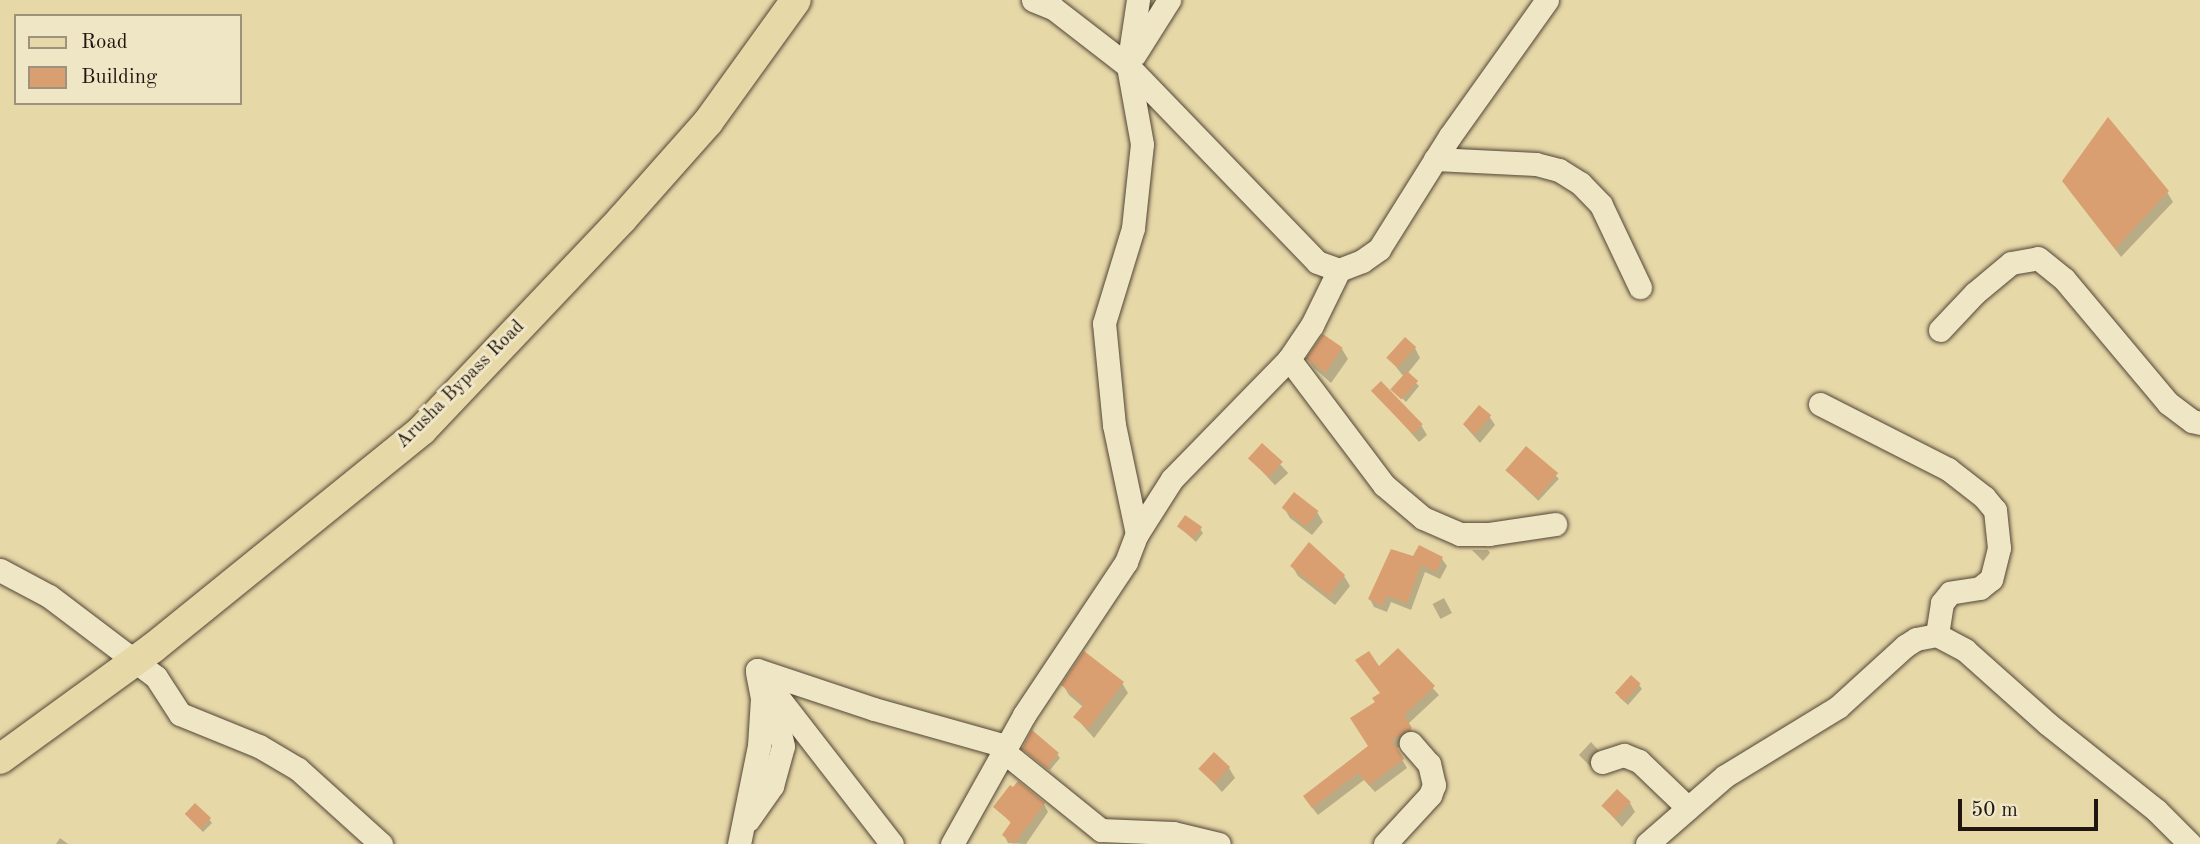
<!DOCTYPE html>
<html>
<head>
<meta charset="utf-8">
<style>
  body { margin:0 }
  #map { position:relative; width:2200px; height:844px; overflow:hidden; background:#e7d8a8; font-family:"Old Standard TT",serif }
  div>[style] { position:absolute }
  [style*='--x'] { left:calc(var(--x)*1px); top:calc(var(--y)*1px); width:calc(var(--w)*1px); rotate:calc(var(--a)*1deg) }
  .shadow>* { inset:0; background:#0003; transform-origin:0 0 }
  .building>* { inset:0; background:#da9f71; transform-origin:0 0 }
  .roads { filter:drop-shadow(0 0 2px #524636) drop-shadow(0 0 2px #524636) }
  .minor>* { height:23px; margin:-11.5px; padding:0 11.5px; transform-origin:11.5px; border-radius:11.5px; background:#efe6c6 }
  .major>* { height:30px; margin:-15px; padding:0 15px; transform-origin:15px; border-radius:15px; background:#e7d8a8 }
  span { translate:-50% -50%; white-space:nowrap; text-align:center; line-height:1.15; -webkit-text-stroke:6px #efe6c6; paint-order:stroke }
  .street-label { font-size:19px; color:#201510 }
  .legend { position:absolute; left:14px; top:14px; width:228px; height:91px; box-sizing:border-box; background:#efe6c6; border:2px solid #9c927d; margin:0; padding:9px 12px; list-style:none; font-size:21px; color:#201510 }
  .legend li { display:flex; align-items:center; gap:14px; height:35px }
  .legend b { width:35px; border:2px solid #9c927d }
  .scale { position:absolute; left:1958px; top:799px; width:140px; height:32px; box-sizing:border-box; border:4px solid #201510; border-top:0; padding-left:9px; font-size:21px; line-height:24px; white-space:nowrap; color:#201510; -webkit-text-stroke:5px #efe6c6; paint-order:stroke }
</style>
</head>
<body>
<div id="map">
  <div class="shadow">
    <div style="clip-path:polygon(2070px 191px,2167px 192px,2173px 202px,2121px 257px)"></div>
    <div style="clip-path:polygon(1415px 348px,1420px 358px,1407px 374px,1419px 386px,1406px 402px,1394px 390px,1404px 377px,1389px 358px)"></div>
    <div style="clip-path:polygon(1342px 349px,1348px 359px,1331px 383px,1314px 368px,1308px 359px)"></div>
    <div style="clip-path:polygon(1374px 391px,1421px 425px,1427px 435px,1419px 442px)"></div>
    <div style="clip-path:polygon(1489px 416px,1495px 425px,1480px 443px,1464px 425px)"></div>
    <div style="left:1263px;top:446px;width:37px;height:18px;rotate:47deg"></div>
    <div style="left:1526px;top:448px;width:45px;height:30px;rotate:43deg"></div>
    <div style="clip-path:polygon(1284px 508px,1317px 512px,1323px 522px,1312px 535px,1290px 518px)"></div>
    <div style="clip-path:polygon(1179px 527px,1200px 529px,1203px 533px,1196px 542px)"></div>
    <div style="clip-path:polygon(1472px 550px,1488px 550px,1490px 553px,1483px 561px)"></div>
    <div style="clip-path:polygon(1414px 558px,1442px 559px,1447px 566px,1440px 579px,1425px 572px,1411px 610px,1391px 602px,1387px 612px,1374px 607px,1370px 599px)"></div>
    <div style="clip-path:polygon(1292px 566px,1344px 576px,1350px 586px,1335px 605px,1298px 576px)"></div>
    <div style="left:1444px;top:598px;width:17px;height:13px;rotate:62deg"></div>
    <div style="clip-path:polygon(1398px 650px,1439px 695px,1408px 724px,1415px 737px,1396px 749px,1407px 768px,1375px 792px,1364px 780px,1318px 815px,1310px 805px,1370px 747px,1377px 703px,1381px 694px,1378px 668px)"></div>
    <div style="clip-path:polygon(1122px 683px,1128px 693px,1094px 738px,1075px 717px,1083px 707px,1069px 695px,1063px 685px)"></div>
    <div style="clip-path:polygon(1639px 685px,1642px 689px,1628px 705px,1619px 697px)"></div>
    <div style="clip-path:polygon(1591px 742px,1601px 753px,1593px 758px,1591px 767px,1579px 755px)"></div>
    <div style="clip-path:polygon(1024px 749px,1057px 754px,1060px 758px,1050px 770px)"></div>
    <div style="clip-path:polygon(1229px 768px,1235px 778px,1222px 792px,1201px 769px)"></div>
    <div style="clip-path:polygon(1630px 803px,1635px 812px,1622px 827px,1604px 807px)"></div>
    <div style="clip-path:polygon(1044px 804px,1048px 812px,1026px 844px,1008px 843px,1004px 835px,1012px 824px,996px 807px)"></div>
    <div style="clip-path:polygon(189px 818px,209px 819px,212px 823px,203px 832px)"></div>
    <div style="clip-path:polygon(60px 838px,68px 844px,56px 844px)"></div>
  </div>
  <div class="building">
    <div style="clip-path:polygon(2108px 117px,2169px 191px,2115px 249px,2062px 181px)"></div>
    <div style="left:1323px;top:334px;width:24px;height:30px;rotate:35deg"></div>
    <div style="left:1405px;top:337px;width:15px;height:28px;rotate:42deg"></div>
    <div style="left:1407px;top:371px;width:15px;height:25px;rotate:42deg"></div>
    <div style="left:1381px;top:381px;width:60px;height:14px;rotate:46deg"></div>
    <div style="left:1479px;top:405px;width:16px;height:25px;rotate:40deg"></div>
    <div style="left:1262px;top:443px;width:28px;height:21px;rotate:42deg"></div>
    <div style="left:1526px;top:446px;width:42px;height:32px;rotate:40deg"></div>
    <div style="left:1294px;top:492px;width:31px;height:20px;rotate:38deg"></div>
    <div style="left:1185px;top:515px;width:21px;height:14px;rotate:35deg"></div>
    <div style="clip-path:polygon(1309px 542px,1345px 575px,1329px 596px,1290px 566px)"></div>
    <div style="clip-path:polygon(1419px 545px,1443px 557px,1436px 572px,1421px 565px,1407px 603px,1387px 596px,1382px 606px,1368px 599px,1391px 549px,1413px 556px)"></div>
    <div style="clip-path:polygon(1398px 648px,1435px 686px,1404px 715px,1412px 728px,1392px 740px,1404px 759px,1369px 785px,1358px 773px,1312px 808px,1303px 796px,1368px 746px,1350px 718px,1375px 702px,1372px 698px,1380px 693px,1355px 660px,1369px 651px,1379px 666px)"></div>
    <div style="clip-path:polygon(1084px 651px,1124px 682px,1088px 729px,1073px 717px,1084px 704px,1061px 685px)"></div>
    <div style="left:1631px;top:675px;width:13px;height:24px;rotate:42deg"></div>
    <div style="clip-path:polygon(1032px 730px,1059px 753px,1047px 767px,1050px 771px,1022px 749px)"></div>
    <div style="left:1214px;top:752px;width:22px;height:23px;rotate:43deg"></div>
    <div style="clip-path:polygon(1018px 781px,1045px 803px,1014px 844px,1002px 835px,1011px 822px,993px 807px,1010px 785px,1013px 787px)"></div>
    <div style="left:1617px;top:789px;width:19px;height:23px;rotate:43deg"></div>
    <div style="left:195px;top:803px;width:22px;height:15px;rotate:43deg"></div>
  </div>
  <div class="roads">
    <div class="minor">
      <div style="--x:1033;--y:0;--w:22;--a:22"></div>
      <div style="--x:1053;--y:8;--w:95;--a:37.7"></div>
      <div style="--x:1128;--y:66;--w:272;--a:46"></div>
      <div style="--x:1317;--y:262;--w:23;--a:20"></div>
      <div style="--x:1339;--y:270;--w:25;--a:-21"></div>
      <div style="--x:1362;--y:261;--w:21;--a:-35"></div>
      <div style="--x:1379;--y:249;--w:133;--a:-57.9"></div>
      <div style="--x:1450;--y:136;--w:167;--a:-54.5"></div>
      <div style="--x:1135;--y:54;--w:64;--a:-57.8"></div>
      <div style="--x:1435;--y:159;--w:101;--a:2.8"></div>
      <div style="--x:1536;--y:164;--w:24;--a:15"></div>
      <div style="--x:1559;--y:170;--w:25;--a:32"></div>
      <div style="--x:1580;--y:183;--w:30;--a:46"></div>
      <div style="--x:1601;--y:205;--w:91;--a:64.6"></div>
      <div style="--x:1940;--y:330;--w:51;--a:-46.6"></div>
      <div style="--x:1975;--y:293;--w:47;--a:-39.8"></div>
      <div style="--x:2011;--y:263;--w:27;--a:-10"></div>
      <div style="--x:2038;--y:258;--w:33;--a:39"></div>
      <div style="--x:2064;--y:279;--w:162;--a:50"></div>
      <div style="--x:2168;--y:403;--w:30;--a:37"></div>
      <div style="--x:2192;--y:421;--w:8;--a:14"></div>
      <div style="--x:1289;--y:359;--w:158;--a:53"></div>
      <div style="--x:1384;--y:485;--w:51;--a:40.2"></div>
      <div style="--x:1423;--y:518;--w:40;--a:23.4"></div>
      <div style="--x:1460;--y:534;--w:29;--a:0"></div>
      <div style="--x:1489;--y:534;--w:67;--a:-8.6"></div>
      <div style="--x:1820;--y:404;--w:144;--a:26.9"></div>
      <div style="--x:1948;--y:469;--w:46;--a:37.9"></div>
      <div style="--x:1984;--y:497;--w:17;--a:50"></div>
      <div style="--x:1995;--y:510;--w:38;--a:84"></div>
      <div style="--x:1999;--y:548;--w:32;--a:104"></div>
      <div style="--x:1991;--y:579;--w:14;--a:141"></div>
      <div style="--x:1980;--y:588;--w:30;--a:171"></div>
      <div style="--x:1950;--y:593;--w:13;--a:129"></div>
      <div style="--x:1942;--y:603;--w:32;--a:99"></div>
      <div style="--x:1137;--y:534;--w:111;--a:-101.9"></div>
      <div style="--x:1114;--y:425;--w:102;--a:-95.6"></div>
      <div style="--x:1104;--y:323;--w:99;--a:-73"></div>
      <div style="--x:1133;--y:228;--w:84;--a:-83.9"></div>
      <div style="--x:1142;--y:144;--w:79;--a:-100.2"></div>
      <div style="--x:1128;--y:66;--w:67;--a:-81.4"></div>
      <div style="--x:0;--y:570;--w:55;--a:28"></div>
      <div style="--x:49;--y:596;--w:134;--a:37.1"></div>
      <div style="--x:156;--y:677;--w:44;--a:57"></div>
      <div style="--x:180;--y:714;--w:85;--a:22.1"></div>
      <div style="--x:259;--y:746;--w:45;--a:30.5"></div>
      <div style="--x:298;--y:769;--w:112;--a:42.1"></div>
      <div style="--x:757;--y:670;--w:123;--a:18.4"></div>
      <div style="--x:874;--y:709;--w:137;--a:15.7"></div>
      <div style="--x:757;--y:670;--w:220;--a:52.2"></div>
      <div style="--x:1003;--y:751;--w:126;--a:38.9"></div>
      <div style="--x:1101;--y:830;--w:72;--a:2.4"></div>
      <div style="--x:1173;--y:833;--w:47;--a:13.4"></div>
      <div style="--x:1602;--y:762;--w:23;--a:-18"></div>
      <div style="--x:1624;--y:755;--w:16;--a:22"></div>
      <div style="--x:1639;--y:761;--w:68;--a:43.8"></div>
      <div style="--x:748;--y:820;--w:42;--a:-54.8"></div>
      <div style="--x:772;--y:786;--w:41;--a:-74.6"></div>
      <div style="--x:783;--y:746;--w:50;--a:-102.7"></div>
      <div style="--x:739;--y:844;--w:100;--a:-78.5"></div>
      <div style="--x:759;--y:746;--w:48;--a:-86.4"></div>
      <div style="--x:762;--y:698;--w:25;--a:-101"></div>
      <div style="--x:952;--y:844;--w:148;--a:-60.8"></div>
      <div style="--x:1024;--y:715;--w:184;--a:-56.3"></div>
      <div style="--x:1126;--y:562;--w:30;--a:-69"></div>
      <div style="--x:1137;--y:534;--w:65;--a:-57.5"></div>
      <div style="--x:1172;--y:479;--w:168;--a:-45.7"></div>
      <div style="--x:1289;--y:359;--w:41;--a:-55.9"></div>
      <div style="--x:1312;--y:325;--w:61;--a:-63.9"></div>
      <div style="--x:1385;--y:844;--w:67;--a:-47.4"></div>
      <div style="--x:1430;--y:795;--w:11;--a:-68"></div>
      <div style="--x:1434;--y:785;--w:22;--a:-103"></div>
      <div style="--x:1429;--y:764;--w:28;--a:-131"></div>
      <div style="--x:1647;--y:844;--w:103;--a:-41.1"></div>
      <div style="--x:1725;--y:776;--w:132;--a:-31.4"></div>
      <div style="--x:1838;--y:707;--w:91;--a:-42.3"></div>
      <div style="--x:1905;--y:646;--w:13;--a:-32"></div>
      <div style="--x:1916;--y:639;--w:21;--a:-11"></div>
      <div style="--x:1937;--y:635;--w:32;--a:28"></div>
      <div style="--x:1965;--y:650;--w:111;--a:41.7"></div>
      <div style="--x:2048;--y:724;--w:138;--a:38.5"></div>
      <div style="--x:2156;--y:810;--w:48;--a:45"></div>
    </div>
    <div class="major">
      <div style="--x:0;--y:759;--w:189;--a:-36"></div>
      <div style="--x:153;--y:648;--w:346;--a:-39"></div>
      <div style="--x:422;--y:430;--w:291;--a:-46.5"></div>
      <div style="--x:622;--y:219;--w:130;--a:-48.4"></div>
      <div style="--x:708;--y:122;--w:150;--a:-54.2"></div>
    </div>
  </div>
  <div class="street-label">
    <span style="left:461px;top:385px;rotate:-45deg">Arusha Bypass Road</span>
  </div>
  <ul class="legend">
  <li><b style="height:9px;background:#e7d8a8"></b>Road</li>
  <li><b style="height:19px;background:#da9f71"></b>Building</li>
  </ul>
  <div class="scale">50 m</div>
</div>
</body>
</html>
